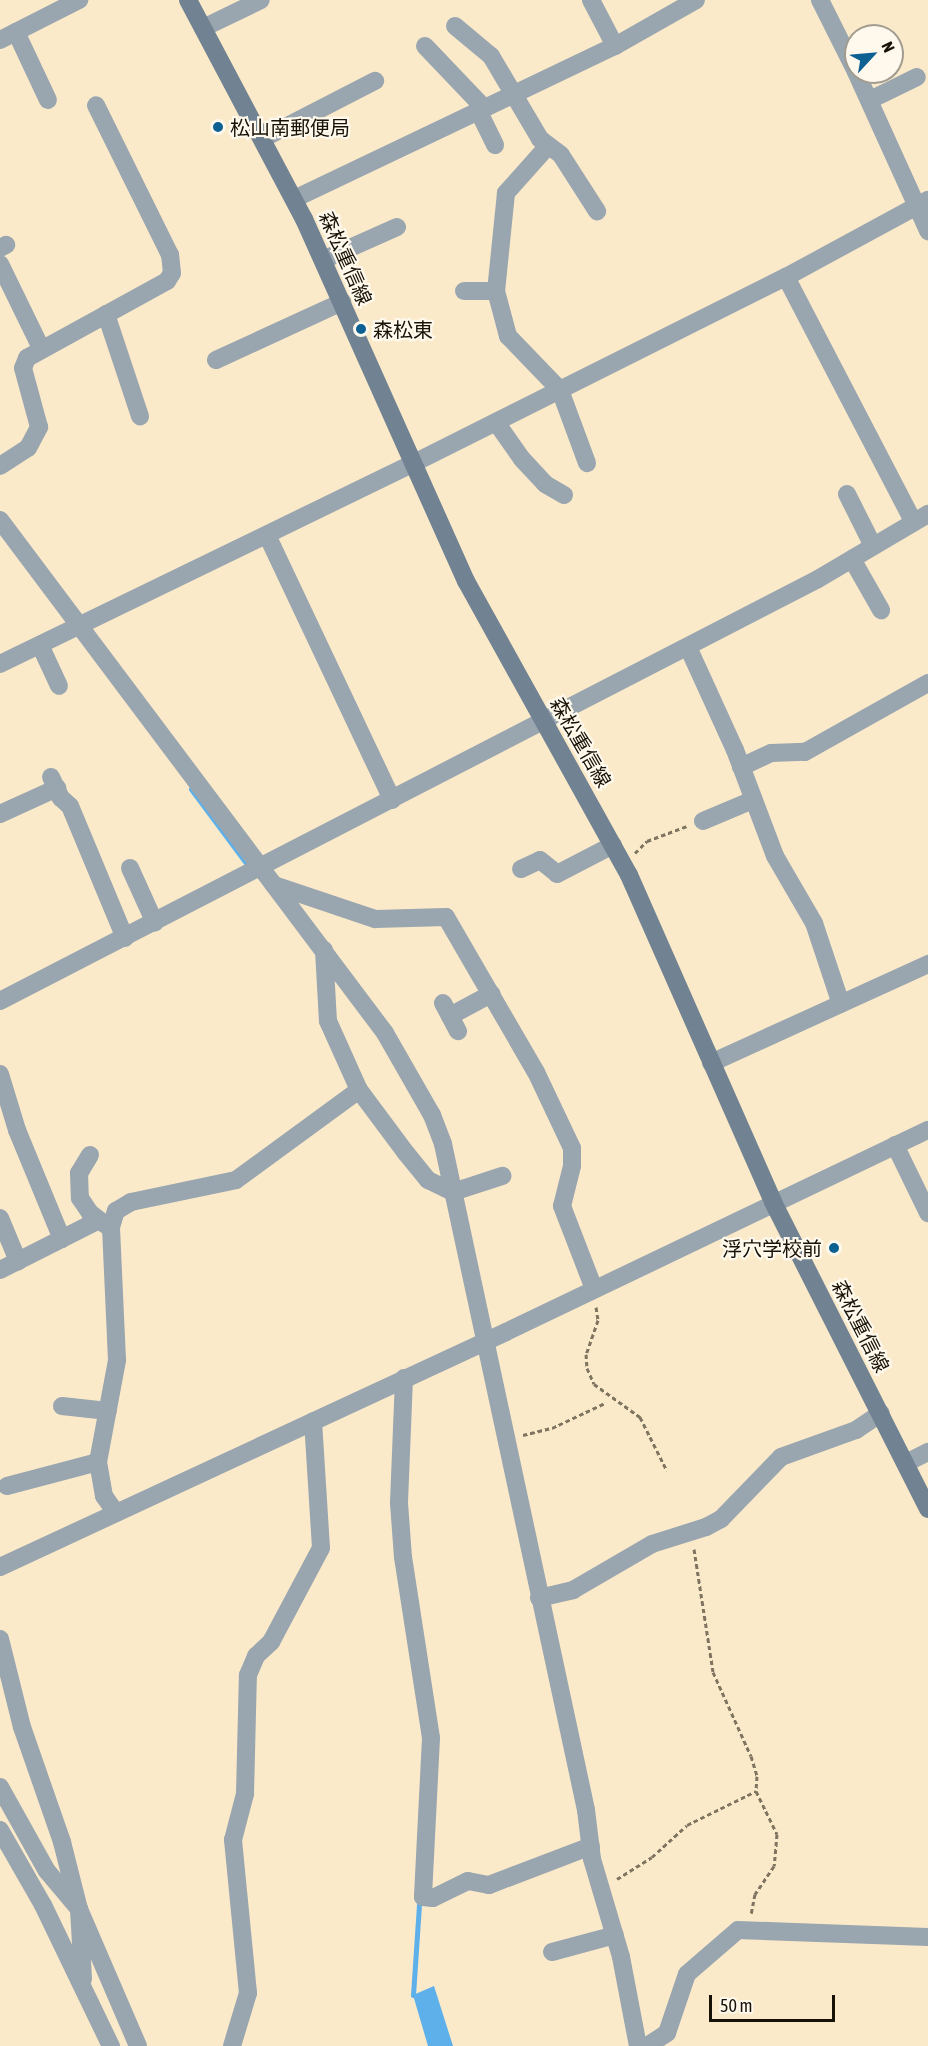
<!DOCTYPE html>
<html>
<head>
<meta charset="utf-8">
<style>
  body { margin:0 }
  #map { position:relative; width:928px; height:2046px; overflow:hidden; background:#faeaca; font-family:"Asap Condensed","Noto Sans JP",sans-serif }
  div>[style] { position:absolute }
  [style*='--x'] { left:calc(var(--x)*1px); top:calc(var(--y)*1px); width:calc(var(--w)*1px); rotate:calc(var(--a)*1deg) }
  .water>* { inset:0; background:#5eb0eb }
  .stream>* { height:5px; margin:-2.5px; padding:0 2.5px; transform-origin:2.5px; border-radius:2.5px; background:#5eb0eb }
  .path>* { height:3px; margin-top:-1.5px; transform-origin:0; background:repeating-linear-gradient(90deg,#7e7460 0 4.5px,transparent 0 7.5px) }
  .minor>* { height:18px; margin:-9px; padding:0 9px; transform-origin:9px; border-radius:9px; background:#99a5af }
  .tertiary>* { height:18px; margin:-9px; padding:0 9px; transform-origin:9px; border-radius:9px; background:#99a5af }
  .secondary>* { height:18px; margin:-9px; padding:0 9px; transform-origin:9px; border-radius:9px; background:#718392 }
  .dots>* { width:16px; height:16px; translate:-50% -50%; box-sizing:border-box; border:3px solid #fff8ec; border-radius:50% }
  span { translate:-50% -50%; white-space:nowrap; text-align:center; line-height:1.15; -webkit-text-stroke:4.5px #fff8ec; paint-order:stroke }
  .poi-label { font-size:20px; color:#171207 }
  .left { translate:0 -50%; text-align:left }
  .right { translate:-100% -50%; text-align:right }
  .street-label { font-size:20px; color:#171207 }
  .north { position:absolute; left:844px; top:24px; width:60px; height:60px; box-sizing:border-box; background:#fff8ec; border:2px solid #a29c90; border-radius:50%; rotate:64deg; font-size:16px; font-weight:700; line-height:24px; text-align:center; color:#171207 }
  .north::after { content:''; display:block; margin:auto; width:21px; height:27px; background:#0c6192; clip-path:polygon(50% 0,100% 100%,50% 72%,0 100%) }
  .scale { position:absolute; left:709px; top:1995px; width:126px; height:27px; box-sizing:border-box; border:3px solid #171207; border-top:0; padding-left:8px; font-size:18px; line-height:21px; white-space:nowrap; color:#171207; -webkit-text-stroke:4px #fff8ec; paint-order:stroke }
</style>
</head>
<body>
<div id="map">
  <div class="water">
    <div style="clip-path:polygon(434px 1986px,453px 2046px,428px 2046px,413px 1995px)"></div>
  </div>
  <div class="stream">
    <div style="--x:191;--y:789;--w:97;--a:53.4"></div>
    <div style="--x:413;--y:1995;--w:91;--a:-86.2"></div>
  </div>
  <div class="path">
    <div style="--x:635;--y:853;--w:17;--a:-45"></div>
    <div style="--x:647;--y:841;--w:43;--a:-20.6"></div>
    <div style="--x:596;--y:1307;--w:13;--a:81"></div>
    <div style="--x:598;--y:1320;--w:36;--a:109"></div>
    <div style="--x:586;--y:1354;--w:14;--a:86"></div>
    <div style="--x:587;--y:1368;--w:17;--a:66"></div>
    <div style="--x:594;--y:1384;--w:57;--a:35.7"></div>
    <div style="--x:640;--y:1417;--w:60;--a:63.4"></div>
    <div style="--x:523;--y:1435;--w:30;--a:-14"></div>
    <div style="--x:552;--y:1428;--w:59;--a:-25.3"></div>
    <div style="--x:694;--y:1549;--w:124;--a:81.2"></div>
    <div style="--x:713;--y:1672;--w:92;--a:65.7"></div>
    <div style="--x:751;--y:1756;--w:21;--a:73"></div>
    <div style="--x:757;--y:1776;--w:15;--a:94"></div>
    <div style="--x:756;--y:1791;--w:48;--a:64"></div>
    <div style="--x:777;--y:1834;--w:32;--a:95"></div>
    <div style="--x:774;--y:1866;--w:34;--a:124"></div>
    <div style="--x:755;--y:1894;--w:21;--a:101"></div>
    <div style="--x:617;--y:1879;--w:41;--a:-32.2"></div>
    <div style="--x:652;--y:1857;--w:47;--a:-42.4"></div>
    <div style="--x:687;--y:1825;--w:77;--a:-26.2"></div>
  </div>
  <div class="minor">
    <div style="--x:591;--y:0;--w:52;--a:62.4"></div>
    <div style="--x:820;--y:0;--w:80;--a:63.4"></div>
    <div style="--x:455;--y:26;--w:47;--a:39.8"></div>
    <div style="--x:491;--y:56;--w:96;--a:59.4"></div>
    <div style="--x:540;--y:139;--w:26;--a:37"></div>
    <div style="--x:561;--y:155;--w:67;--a:57.3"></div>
    <div style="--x:203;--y:28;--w:64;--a:-25.8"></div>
    <div style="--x:16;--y:32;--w:75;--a:64.8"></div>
    <div style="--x:0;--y:40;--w:89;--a:-26.9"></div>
    <div style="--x:425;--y:46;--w:84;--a:46.4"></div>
    <div style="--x:856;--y:72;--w:175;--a:65.6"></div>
    <div style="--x:870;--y:100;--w:52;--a:-26.1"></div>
    <div style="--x:478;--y:110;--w:39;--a:64"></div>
    <div style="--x:264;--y:138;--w:125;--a:-27.2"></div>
    <div style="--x:547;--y:147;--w:62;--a:131.7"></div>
    <div style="--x:506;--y:193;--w:99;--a:95.8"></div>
    <div style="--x:496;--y:291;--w:47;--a:75.1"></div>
    <div style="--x:508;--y:336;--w:75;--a:46.1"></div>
    <div style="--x:560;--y:390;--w:78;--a:69.7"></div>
    <div style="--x:294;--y:199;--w:356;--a:-25.5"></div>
    <div style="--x:615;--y:46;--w:93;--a:-29.6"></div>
    <div style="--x:0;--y:248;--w:7;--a:-27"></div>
    <div style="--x:323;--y:260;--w:81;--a:-24"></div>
    <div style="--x:0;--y:264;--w:93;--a:64"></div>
    <div style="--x:786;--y:277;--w:275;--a:62.5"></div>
    <div style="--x:464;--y:291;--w:32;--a:0"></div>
    <div style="--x:106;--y:314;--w:108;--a:71.6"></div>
    <div style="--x:216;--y:360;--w:139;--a:-24.7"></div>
    <div style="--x:496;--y:422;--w:45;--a:54.9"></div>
    <div style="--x:522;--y:459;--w:34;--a:47"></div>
    <div style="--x:545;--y:484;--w:22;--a:30"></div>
    <div style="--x:0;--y:466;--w:33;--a:-33"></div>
    <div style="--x:28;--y:448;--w:24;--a:-62"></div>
    <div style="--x:39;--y:427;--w:61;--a:-105.2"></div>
    <div style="--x:23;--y:368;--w:11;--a:-68"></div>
    <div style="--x:27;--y:358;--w:160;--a:-28.8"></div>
    <div style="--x:167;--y:281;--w:9;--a:-58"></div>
    <div style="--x:172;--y:273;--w:18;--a:-96"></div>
    <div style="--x:170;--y:255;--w:167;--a:-116.3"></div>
    <div style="--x:847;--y:494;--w:58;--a:63.4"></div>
    <div style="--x:0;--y:520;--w:641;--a:53.11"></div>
    <div style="--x:385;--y:1033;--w:95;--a:60.2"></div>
    <div style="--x:432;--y:1115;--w:31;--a:69"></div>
    <div style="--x:443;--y:1144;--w:681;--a:77.88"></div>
    <div style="--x:586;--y:1810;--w:49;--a:83"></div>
    <div style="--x:592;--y:1859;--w:102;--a:73.5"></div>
    <div style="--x:621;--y:1957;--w:91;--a:79.2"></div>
    <div style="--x:267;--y:535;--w:293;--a:64.7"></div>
    <div style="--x:852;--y:559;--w:59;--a:60.4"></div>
    <div style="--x:40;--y:645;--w:45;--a:65.1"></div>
    <div style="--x:688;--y:647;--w:113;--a:65.5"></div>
    <div style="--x:735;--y:750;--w:113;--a:69.3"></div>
    <div style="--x:775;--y:856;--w:78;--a:59.8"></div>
    <div style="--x:814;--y:923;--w:85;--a:71.6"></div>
    <div style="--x:0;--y:664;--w:458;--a:-25.9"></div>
    <div style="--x:412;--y:464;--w:418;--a:-26.6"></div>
    <div style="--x:786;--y:277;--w:162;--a:-28.5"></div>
    <div style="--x:741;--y:767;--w:33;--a:-25"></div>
    <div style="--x:771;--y:753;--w:34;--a:-2"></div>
    <div style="--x:805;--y:752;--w:141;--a:-29.3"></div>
    <div style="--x:51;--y:777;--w:23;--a:65"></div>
    <div style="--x:61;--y:798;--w:12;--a:42"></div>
    <div style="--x:70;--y:806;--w:143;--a:67.4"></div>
    <div style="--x:0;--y:814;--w:63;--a:-24.5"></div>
    <div style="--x:703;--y:821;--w:54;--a:-22.8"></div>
    <div style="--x:130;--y:868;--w:60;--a:65.6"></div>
    <div style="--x:521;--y:869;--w:21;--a:-25"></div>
    <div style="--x:540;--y:860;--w:22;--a:39"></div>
    <div style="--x:557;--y:874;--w:63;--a:-27.4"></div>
    <div style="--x:274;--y:885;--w:107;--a:18.6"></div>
    <div style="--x:375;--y:919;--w:71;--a:-1.6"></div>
    <div style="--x:446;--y:917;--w:179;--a:59.9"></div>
    <div style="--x:536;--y:1072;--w:84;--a:64.7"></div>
    <div style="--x:572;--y:1148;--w:18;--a:90"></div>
    <div style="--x:572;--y:1166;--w:41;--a:104"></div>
    <div style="--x:562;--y:1206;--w:89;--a:68.9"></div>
    <div style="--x:324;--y:950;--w:71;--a:86.8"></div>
    <div style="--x:328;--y:1021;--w:76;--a:65.8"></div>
    <div style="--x:359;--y:1090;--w:79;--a:53.3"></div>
    <div style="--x:406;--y:1153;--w:35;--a:51"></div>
    <div style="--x:428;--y:1180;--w:28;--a:26"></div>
    <div style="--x:453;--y:1192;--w:52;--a:-18.1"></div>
    <div style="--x:0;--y:1001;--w:920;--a:-27.29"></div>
    <div style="--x:818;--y:579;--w:128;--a:-30.6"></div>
    <div style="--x:443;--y:1003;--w:32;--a:62"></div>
    <div style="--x:450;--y:1016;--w:47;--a:-28.2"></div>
    <div style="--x:0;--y:1074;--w:59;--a:73.1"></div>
    <div style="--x:17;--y:1130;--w:118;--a:67.6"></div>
    <div style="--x:895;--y:1145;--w:76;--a:64.1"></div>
    <div style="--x:90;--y:1155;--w:21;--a:121"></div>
    <div style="--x:79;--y:1173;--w:25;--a:88"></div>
    <div style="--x:80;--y:1198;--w:18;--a:56"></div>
    <div style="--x:90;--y:1213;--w:21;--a:37"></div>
    <div style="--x:0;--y:1218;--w:47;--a:67.3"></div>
    <div style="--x:0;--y:1270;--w:109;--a:-26.8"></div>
    <div style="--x:404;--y:1378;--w:125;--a:92.3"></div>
    <div style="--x:399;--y:1503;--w:54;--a:85.8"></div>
    <div style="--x:403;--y:1557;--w:183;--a:81.2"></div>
    <div style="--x:431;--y:1738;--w:159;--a:92.9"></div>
    <div style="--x:423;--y:1897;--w:10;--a:6"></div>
    <div style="--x:433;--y:1898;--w:39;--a:-26"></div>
    <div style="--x:468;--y:1881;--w:21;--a:11"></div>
    <div style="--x:489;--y:1885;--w:109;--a:-20.9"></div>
    <div style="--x:62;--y:1406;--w:46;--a:6.2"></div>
    <div style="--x:906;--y:1463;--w:25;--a:-27"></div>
    <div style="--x:7;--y:1486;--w:94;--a:-14.8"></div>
    <div style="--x:116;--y:1513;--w:21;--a:-125"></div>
    <div style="--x:104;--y:1496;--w:35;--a:-100"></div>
    <div style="--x:98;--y:1462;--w:104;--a:-79.4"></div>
    <div style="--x:117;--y:1360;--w:133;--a:-92.6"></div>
    <div style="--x:111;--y:1227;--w:17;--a:-73"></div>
    <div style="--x:116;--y:1211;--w:17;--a:-31"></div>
    <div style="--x:131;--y:1202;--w:107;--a:-11.8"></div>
    <div style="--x:236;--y:1180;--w:152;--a:-36.2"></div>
    <div style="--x:0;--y:1567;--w:558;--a:-24.91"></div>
    <div style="--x:506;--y:1332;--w:468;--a:-25.6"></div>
    <div style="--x:539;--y:1598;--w:35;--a:-13"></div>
    <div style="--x:573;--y:1590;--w:91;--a:-30.2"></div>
    <div style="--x:652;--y:1544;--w:57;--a:-17.5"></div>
    <div style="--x:706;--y:1527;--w:17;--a:-28"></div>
    <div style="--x:721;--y:1519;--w:86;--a:-45.9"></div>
    <div style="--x:781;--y:1457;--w:80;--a:-19.8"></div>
    <div style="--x:856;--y:1430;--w:30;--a:-34"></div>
    <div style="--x:0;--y:1639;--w:91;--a:76"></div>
    <div style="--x:22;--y:1727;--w:122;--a:70.8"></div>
    <div style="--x:62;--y:1842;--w:69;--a:75.8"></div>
    <div style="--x:79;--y:1909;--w:149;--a:66.7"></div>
    <div style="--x:0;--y:1787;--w:96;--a:60.8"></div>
    <div style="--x:47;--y:1871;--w:50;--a:49.9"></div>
    <div style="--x:79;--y:1909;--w:70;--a:86.7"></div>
    <div style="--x:0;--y:1830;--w:86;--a:60.2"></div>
    <div style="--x:43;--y:1905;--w:157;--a:64.3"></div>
    <div style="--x:552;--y:1952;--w:65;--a:-15.1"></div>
    <div style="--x:232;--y:2046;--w:55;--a:-73.2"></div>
    <div style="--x:248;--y:1993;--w:154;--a:-95.6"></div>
    <div style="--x:233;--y:1840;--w:48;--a:-75.4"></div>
    <div style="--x:245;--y:1794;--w:119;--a:-88.6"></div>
    <div style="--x:248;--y:1675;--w:21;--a:-67"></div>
    <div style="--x:256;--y:1656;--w:21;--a:-43"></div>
    <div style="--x:271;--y:1642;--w:106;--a:-62"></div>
    <div style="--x:321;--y:1548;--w:127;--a:-93.6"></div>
    <div style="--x:647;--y:2046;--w:24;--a:-33"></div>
    <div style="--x:667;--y:2033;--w:62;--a:-71.3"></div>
    <div style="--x:687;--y:1974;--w:67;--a:-40.8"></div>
    <div style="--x:738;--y:1930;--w:190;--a:2.1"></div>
  </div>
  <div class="tertiary">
    <div style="--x:711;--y:1063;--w:239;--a:-24.5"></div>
  </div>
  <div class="secondary">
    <div style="--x:188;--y:0;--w:248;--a:62.1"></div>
    <div style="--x:304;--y:219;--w:397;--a:65.9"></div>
    <div style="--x:466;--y:581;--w:336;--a:61"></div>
    <div style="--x:629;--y:875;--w:357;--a:66.2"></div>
    <div style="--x:773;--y:1202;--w:344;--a:63.2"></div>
  </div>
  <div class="dots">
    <div style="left:218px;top:127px;background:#0c6192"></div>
    <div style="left:361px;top:329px;background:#0c6192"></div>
    <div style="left:834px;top:1248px;background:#0c6192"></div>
  </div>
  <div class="poi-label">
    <span class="left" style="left:230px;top:127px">松山南郵便局</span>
    <span class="left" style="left:373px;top:329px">森松東</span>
    <span class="right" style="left:822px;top:1248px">浮穴学校前</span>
  </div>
  <div class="street-label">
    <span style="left:346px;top:258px;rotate:66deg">森松重信線</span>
    <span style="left:581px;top:742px;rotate:60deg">森松重信線</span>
    <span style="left:861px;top:1326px;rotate:63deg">森松重信線</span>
  </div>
  <div class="north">N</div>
  <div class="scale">50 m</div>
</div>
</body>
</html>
